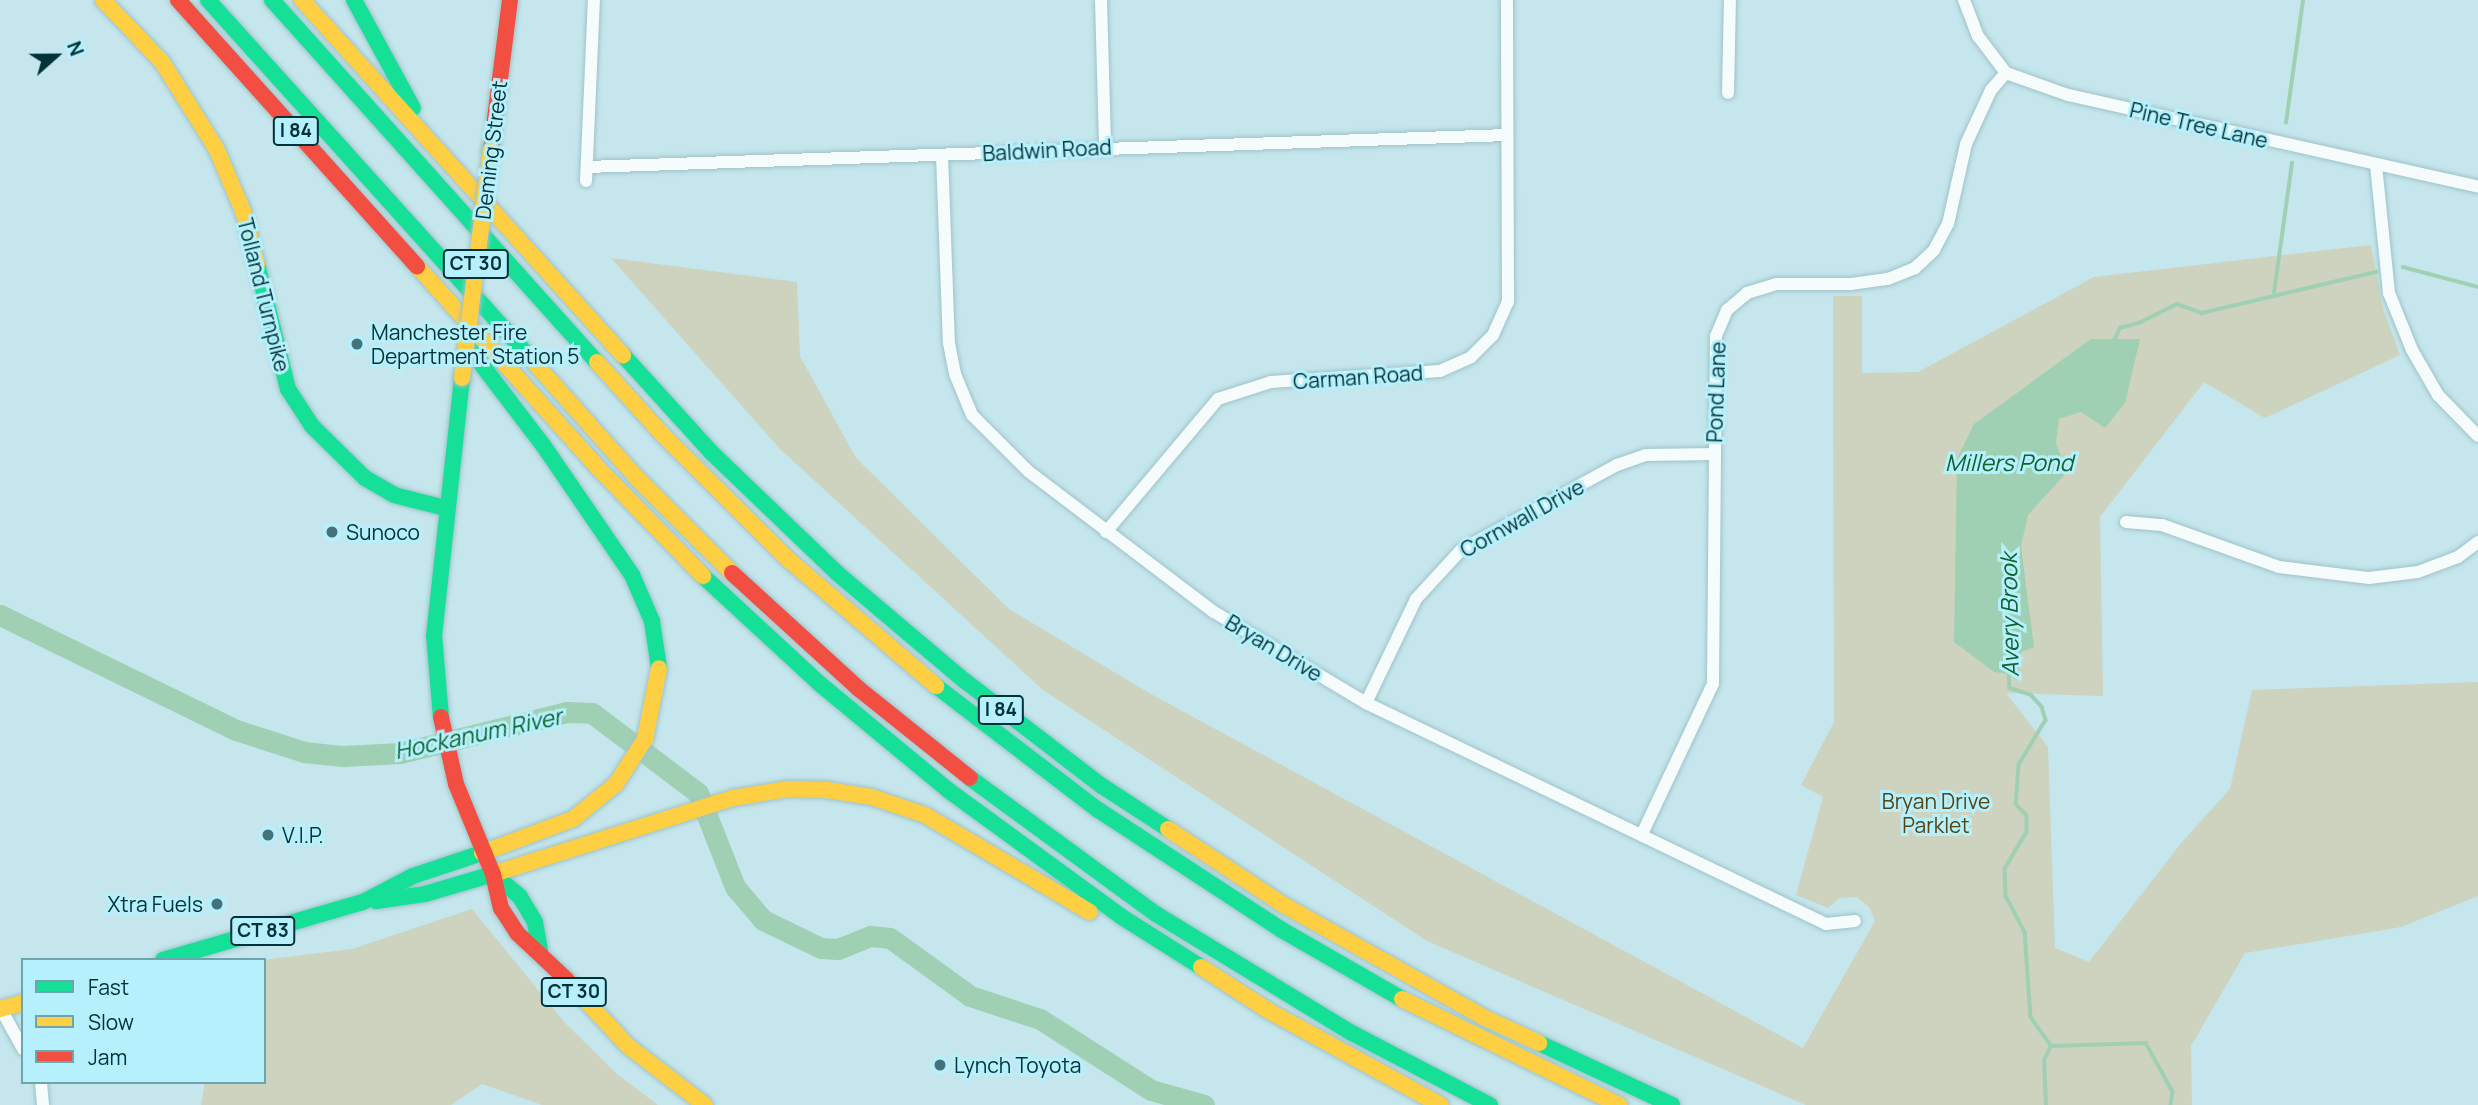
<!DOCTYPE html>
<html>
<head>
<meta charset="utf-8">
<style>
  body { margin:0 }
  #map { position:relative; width:2478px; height:1105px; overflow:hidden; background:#c5e6ec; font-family:Manrope,sans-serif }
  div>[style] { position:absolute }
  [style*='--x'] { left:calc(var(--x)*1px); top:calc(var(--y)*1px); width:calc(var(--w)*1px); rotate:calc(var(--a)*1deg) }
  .green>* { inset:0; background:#cdd3be }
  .water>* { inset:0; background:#a0d0b4 }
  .stream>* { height:3.5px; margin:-1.75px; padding:0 1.75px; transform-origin:1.75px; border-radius:1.75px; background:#a0d0b4 }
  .river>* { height:21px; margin:-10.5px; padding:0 10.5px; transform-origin:10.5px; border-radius:10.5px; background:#a0d0b4 }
  .roads { filter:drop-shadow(0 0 2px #9ec3c9) drop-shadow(0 0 2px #9ec3c9) }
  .street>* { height:12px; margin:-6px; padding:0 6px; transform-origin:6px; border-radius:6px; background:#f6fbfc }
  .fast>* { height:16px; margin:-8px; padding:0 8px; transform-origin:8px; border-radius:8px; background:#16e098 }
  .slow>* { height:16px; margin:-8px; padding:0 8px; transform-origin:8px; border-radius:8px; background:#ffcf43 }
  .jam>* { height:16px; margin:-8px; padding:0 8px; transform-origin:8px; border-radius:8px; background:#f24e42 }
  .bridges { filter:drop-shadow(0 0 2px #9ec3c9) drop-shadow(0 0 2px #9ec3c9) }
  .slow-bridge>* { height:16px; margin:-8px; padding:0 8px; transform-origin:8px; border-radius:8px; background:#ffcf43 }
  .dots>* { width:19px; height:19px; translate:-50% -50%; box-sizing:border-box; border:4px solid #b5f0fc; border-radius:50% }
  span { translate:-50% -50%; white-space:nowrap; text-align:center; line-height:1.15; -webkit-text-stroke:6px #b5f0fc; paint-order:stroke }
  .shield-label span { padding:2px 5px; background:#b5f0fc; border:2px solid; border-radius:5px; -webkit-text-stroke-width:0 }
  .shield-label { font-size:19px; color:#003239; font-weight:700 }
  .street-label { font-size:21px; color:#003239 }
  .poi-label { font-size:21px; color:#003239 }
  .left { translate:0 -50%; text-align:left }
  .right { translate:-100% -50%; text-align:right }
  .park-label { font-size:21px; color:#554515 }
  .water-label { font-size:23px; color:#0f6530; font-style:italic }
  .legend { position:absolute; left:21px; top:958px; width:245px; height:126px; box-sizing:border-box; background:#b5f0fc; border:2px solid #6da4ae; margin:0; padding:9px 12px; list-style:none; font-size:21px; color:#003239 }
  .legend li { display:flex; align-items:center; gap:14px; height:35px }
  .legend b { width:35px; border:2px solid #6da4ae }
  .north { position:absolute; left:21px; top:21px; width:70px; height:70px; -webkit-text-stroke:5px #b5f0fc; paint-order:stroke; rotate:69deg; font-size:19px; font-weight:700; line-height:28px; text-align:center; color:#003239 }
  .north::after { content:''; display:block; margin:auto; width:24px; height:32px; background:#003239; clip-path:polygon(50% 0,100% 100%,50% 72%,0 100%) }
</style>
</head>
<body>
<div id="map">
  <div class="green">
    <div style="clip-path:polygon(2371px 245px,2383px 309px,2400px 355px,2265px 418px,2204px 382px,2100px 517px,2103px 696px,2006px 693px,2048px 747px,2055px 948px,2089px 962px,2182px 842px,2230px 789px,2252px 690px,2478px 682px,2478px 896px,2401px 927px,2245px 953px,2191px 1046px,2192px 1105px,1806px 1105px,1427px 941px,1043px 690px,780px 449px,611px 258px,797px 282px,800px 356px,856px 458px,1009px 609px,1149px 693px,1803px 1048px,1875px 921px,1869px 907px,1857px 897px,1840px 898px,1828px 908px,1796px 895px,1823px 797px,1801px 785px,1834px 722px,1833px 296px,1862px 296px,1862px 373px,1918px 372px,2094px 277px)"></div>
    <div style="clip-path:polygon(472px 909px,566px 1024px,617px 1074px,658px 1105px,542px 1105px,482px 1084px,451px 1105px,201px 1105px,205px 1082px,264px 1082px,262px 960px,352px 949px)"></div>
  </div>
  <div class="water">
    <div style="clip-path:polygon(2091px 339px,2140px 339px,2125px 403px,2105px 428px,2081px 412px,2059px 419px,2056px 443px,2067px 472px,2028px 515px,2021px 546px,2034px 647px,2021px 652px,2020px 669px,2009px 674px,1994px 672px,1954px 642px,1957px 459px,1974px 424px)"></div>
  </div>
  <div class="stream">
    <div style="--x:2286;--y:123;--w:124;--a:-82.1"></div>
    <div style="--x:2403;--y:267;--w:78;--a:14.9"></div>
    <div style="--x:2274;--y:293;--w:131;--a:-82.1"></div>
    <div style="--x:2113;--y:343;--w:17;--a:-65"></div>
    <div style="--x:2120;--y:328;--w:20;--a:-15"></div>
    <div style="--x:2139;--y:323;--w:42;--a:-26.6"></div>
    <div style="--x:2177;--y:304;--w:27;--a:20"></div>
    <div style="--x:2202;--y:313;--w:179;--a:-13.3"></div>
    <div style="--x:2009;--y:671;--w:17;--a:87"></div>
    <div style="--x:2010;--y:688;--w:22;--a:18"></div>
    <div style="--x:2031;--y:695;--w:16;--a:47"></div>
    <div style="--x:2042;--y:707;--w:14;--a:73"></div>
    <div style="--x:2046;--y:720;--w:52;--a:121"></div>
    <div style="--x:2019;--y:765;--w:39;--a:94"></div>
    <div style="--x:2016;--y:804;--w:16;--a:47"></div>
    <div style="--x:2027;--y:816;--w:16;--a:90"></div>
    <div style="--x:2027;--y:832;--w:43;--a:120.7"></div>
    <div style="--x:2005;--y:869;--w:27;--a:88"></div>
    <div style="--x:2006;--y:896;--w:41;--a:62.2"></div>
    <div style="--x:2025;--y:932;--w:85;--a:86"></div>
    <div style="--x:2031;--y:1017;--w:35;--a:55"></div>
    <div style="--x:2051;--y:1046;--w:95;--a:-1.8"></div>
    <div style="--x:2146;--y:1043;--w:56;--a:61.1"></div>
    <div style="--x:2173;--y:1092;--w:13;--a:99"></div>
    <div style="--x:2046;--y:1105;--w:45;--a:-92.5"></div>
    <div style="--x:2044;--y:1060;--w:16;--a:-63"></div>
  </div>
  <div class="river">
    <div style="--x:0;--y:615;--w:263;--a:26"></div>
    <div style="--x:236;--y:730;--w:71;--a:17.9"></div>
    <div style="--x:304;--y:752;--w:39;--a:6"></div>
    <div style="--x:343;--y:756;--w:57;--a:-3"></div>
    <div style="--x:400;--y:753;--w:172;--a:-13.8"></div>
    <div style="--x:567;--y:712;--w:25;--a:2"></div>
    <div style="--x:592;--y:713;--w:133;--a:37"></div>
    <div style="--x:698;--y:793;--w:101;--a:68.5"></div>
    <div style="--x:735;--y:887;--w:43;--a:49.7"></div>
    <div style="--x:763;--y:920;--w:64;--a:25.8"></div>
    <div style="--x:821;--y:948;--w:17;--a:3"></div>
    <div style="--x:838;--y:949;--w:35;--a:-22"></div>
    <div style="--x:871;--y:936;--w:19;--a:6"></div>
    <div style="--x:890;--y:938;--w:99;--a:35.9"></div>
    <div style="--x:970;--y:996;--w:74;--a:18.2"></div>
    <div style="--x:1040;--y:1019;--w:132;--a:32.6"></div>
    <div style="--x:1151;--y:1090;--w:55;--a:15.8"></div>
  </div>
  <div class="roads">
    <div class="street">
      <div style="--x:1101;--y:0;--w:146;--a:88.4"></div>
      <div style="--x:1964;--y:0;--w:39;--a:69"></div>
      <div style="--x:1978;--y:36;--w:46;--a:52.9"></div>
      <div style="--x:2006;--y:73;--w:66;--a:19.5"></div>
      <div style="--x:2068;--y:95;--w:420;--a:12.6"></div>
      <div style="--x:1728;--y:93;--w:93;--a:-88.8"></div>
      <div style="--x:942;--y:155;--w:188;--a:87.9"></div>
      <div style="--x:949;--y:343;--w:32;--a:79"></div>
      <div style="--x:955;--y:374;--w:44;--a:67.5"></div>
      <div style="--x:972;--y:415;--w:79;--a:45"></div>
      <div style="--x:1028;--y:471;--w:233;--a:37.2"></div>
      <div style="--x:1214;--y:612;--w:177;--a:30.9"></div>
      <div style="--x:1366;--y:703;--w:510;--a:25.66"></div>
      <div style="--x:1826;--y:924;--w:29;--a:-6"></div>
      <div style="--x:2376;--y:165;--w:129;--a:84.2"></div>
      <div style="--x:2389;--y:293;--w:61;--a:68"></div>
      <div style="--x:2412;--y:350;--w:52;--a:60"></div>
      <div style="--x:2438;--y:395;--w:57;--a:45.7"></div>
      <div style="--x:587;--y:167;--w:921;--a:-1.99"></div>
      <div style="--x:586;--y:181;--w:181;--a:-87.5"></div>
      <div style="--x:2126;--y:522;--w:36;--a:5"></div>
      <div style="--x:2162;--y:525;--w:124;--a:19.7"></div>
      <div style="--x:2279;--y:567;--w:91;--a:7"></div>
      <div style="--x:2369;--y:578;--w:49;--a:-7"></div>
      <div style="--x:2418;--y:572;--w:43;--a:-20.6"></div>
      <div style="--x:2458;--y:557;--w:25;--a:-37"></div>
      <div style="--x:1106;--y:532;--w:174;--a:-49.9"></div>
      <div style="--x:1218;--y:399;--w:56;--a:-17.8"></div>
      <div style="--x:1271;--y:382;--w:169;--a:-3.7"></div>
      <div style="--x:1440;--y:371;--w:34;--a:-24"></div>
      <div style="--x:1471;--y:357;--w:31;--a:-45"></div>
      <div style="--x:1493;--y:335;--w:36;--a:-66"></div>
      <div style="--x:1508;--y:302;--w:302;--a:-90.2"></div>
      <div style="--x:1366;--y:703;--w:115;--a:-64.3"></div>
      <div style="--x:1416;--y:599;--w:67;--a:-47.4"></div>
      <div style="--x:1461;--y:550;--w:178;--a:-28.6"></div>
      <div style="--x:1617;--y:465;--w:31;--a:-19"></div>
      <div style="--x:1646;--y:455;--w:69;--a:-0.8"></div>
      <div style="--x:1642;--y:834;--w:166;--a:-64.7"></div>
      <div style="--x:1713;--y:684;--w:348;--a:-89.5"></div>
      <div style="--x:1716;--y:336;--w:28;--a:-67"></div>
      <div style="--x:1727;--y:310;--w:26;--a:-40"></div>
      <div style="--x:1747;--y:293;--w:30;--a:-17"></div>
      <div style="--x:1776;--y:284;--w:75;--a:0"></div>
      <div style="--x:1851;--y:284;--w:37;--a:-8"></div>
      <div style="--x:1888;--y:279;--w:29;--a:-22"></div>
      <div style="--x:1915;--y:268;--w:26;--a:-43"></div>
      <div style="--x:1934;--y:250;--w:30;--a:-62"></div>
      <div style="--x:1948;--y:224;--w:82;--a:-77.3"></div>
      <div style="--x:1966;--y:144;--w:60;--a:-65.2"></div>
      <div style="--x:1991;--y:90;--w:23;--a:-49"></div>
      <div style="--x:1;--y:1009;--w:46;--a:61.2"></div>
      <div style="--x:41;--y:1082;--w:23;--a:85"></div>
    </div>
    <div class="fast">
      <div style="--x:208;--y:0;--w:483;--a:48"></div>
      <div style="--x:272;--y:0;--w:486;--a:48.1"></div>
      <div style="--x:354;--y:0;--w:123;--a:61.4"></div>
      <div style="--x:257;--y:264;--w:129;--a:76.1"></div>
      <div style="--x:288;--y:389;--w:44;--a:57"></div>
      <div style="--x:312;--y:426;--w:74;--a:44.5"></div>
      <div style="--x:365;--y:478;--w:34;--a:30"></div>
      <div style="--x:394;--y:495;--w:53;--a:14.3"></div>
      <div style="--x:469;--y:348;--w:122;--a:52.7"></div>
      <div style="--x:543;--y:445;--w:158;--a:55.6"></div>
      <div style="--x:632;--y:575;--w:50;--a:66.5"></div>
      <div style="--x:652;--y:621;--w:48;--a:81.5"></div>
      <div style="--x:623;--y:355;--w:131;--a:47.8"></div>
      <div style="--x:711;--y:452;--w:175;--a:43.8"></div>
      <div style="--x:837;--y:573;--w:167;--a:40.2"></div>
      <div style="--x:965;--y:681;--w:173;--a:37.5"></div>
      <div style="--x:1102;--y:786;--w:79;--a:33.1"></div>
      <div style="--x:703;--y:576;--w:159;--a:42.7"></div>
      <div style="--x:820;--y:684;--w:166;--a:39.6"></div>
      <div style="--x:948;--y:790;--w:215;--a:36.1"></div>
      <div style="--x:1122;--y:917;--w:93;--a:32.3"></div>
      <div style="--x:936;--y:686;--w:203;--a:37.4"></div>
      <div style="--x:1097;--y:809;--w:221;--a:33.2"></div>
      <div style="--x:1282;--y:930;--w:138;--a:29.9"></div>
      <div style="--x:441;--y:717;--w:81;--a:-94.9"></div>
      <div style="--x:434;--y:636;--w:260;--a:-83.8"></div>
      <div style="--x:970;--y:778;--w:230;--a:36.2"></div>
      <div style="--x:1156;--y:914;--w:229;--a:31.3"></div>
      <div style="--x:1352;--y:1033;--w:156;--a:27.6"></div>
      <div style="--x:493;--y:874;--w:35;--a:40"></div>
      <div style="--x:520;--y:897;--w:29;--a:59"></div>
      <div style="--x:535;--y:922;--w:29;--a:80"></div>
      <div style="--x:376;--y:901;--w:49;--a:-8.1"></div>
      <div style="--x:425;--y:894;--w:71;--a:-16.4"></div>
      <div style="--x:163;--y:960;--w:208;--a:-16.2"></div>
      <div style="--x:363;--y:902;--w:56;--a:-27.5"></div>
      <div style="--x:413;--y:876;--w:73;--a:-18.4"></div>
      <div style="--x:1539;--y:1043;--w:147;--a:25"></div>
    </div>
    <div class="slow">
      <div style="--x:103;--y:0;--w:86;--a:46.4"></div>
      <div style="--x:162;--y:62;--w:102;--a:57.9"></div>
      <div style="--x:216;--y:148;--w:69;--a:66.8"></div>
      <div style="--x:243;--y:211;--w:55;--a:75.2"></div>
      <div style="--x:302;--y:0;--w:479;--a:47.9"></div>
      <div style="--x:417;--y:266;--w:274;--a:48.1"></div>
      <div style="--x:600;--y:470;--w:148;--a:45.8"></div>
      <div style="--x:531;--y:359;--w:158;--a:48.3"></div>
      <div style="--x:636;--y:477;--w:136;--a:45"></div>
      <div style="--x:597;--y:362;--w:97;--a:47.9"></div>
      <div style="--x:662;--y:434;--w:179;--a:44.8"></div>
      <div style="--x:789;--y:560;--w:194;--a:40.6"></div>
      <div style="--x:1168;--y:829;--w:136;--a:33.3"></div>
      <div style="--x:1282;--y:904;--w:231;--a:29.3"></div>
      <div style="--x:1483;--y:1017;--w:62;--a:24.9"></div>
      <div style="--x:482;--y:853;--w:97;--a:-20.5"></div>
      <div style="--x:573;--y:819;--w:55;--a:-39.1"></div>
      <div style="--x:616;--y:784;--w:54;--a:-57.2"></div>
      <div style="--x:645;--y:739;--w:72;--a:-78.8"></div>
      <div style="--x:493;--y:874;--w:252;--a:-17.6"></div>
      <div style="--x:733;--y:798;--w:56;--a:-9.3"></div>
      <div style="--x:788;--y:789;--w:39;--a:1"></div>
      <div style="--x:827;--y:790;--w:46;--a:8.8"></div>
      <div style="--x:872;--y:797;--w:56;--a:18.8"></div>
      <div style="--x:925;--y:815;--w:191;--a:30.5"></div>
      <div style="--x:1201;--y:967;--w:81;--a:32.9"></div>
      <div style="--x:1269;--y:1011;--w:196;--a:28.7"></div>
      <div style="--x:567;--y:980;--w:90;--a:47.3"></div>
      <div style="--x:628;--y:1046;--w:97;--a:37.5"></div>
      <div style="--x:1402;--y:999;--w:242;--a:26"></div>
      <div style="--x:0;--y:1009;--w:24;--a:-15"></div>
    </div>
    <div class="jam">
      <div style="--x:178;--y:0;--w:358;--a:48.1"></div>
      <div style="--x:491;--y:150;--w:151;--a:-82.8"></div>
      <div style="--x:732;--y:573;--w:172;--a:42.4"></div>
      <div style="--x:859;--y:689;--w:142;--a:38.7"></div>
      <div style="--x:441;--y:717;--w:69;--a:77.4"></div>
      <div style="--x:456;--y:784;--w:97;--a:67.7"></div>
      <div style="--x:493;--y:874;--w:35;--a:77"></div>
      <div style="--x:501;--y:908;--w:30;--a:57"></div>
      <div style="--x:517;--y:933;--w:69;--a:43.2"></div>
    </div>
  </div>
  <div class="bridges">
    <div class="slow-bridge">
      <div style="--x:462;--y:378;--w:230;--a:-82.8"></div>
    </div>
  </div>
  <div class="dots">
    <div style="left:357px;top:344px;background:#457178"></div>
    <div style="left:332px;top:532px;background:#457178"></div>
    <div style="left:268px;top:835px;background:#457178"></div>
    <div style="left:217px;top:904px;background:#457178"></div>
    <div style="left:940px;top:1065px;background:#457178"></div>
  </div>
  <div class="shield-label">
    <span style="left:296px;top:131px">I 84</span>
    <span style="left:476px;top:264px">CT 30</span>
    <span style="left:1001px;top:710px">I 84</span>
    <span style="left:263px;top:931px">CT 83</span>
    <span style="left:574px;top:992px">CT 30</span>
  </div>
  <div class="street-label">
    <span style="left:2199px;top:125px;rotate:13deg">Pine Tree Lane</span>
    <span style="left:491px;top:150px;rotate:-83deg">Deming Street</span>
    <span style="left:1047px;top:150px;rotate:-3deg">Baldwin Road</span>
    <span style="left:264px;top:295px;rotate:76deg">Tolland Turnpike</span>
    <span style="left:1358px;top:377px;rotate:-4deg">Carman Road</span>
    <span style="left:1716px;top:392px;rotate:-88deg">Pond Lane</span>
    <span style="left:1522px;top:518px;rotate:-29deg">Cornwall Drive</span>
    <span style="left:1274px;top:648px;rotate:31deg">Bryan Drive</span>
  </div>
  <div class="poi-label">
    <span class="left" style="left:371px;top:344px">Manchester Fire<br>Department Station 5</span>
    <span class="left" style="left:346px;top:532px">Sunoco</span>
    <span class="left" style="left:282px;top:835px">V.I.P.</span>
    <span class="right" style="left:203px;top:904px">Xtra Fuels</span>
    <span class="left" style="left:954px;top:1065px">Lynch Toyota</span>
  </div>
  <div class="park-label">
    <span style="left:1936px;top:813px">Bryan Drive<br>Parklet</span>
  </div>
  <div class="water-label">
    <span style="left:2009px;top:462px">Millers Pond</span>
    <span style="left:2009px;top:615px;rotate:-91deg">Avery Brook</span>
    <span style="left:478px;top:733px;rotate:-12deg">Hockanum River</span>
  </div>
  <ul class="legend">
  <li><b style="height:9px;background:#16e098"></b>Fast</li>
  <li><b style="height:9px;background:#ffcf43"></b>Slow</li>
  <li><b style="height:9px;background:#f24e42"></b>Jam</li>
  </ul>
  <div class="north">N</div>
</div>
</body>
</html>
